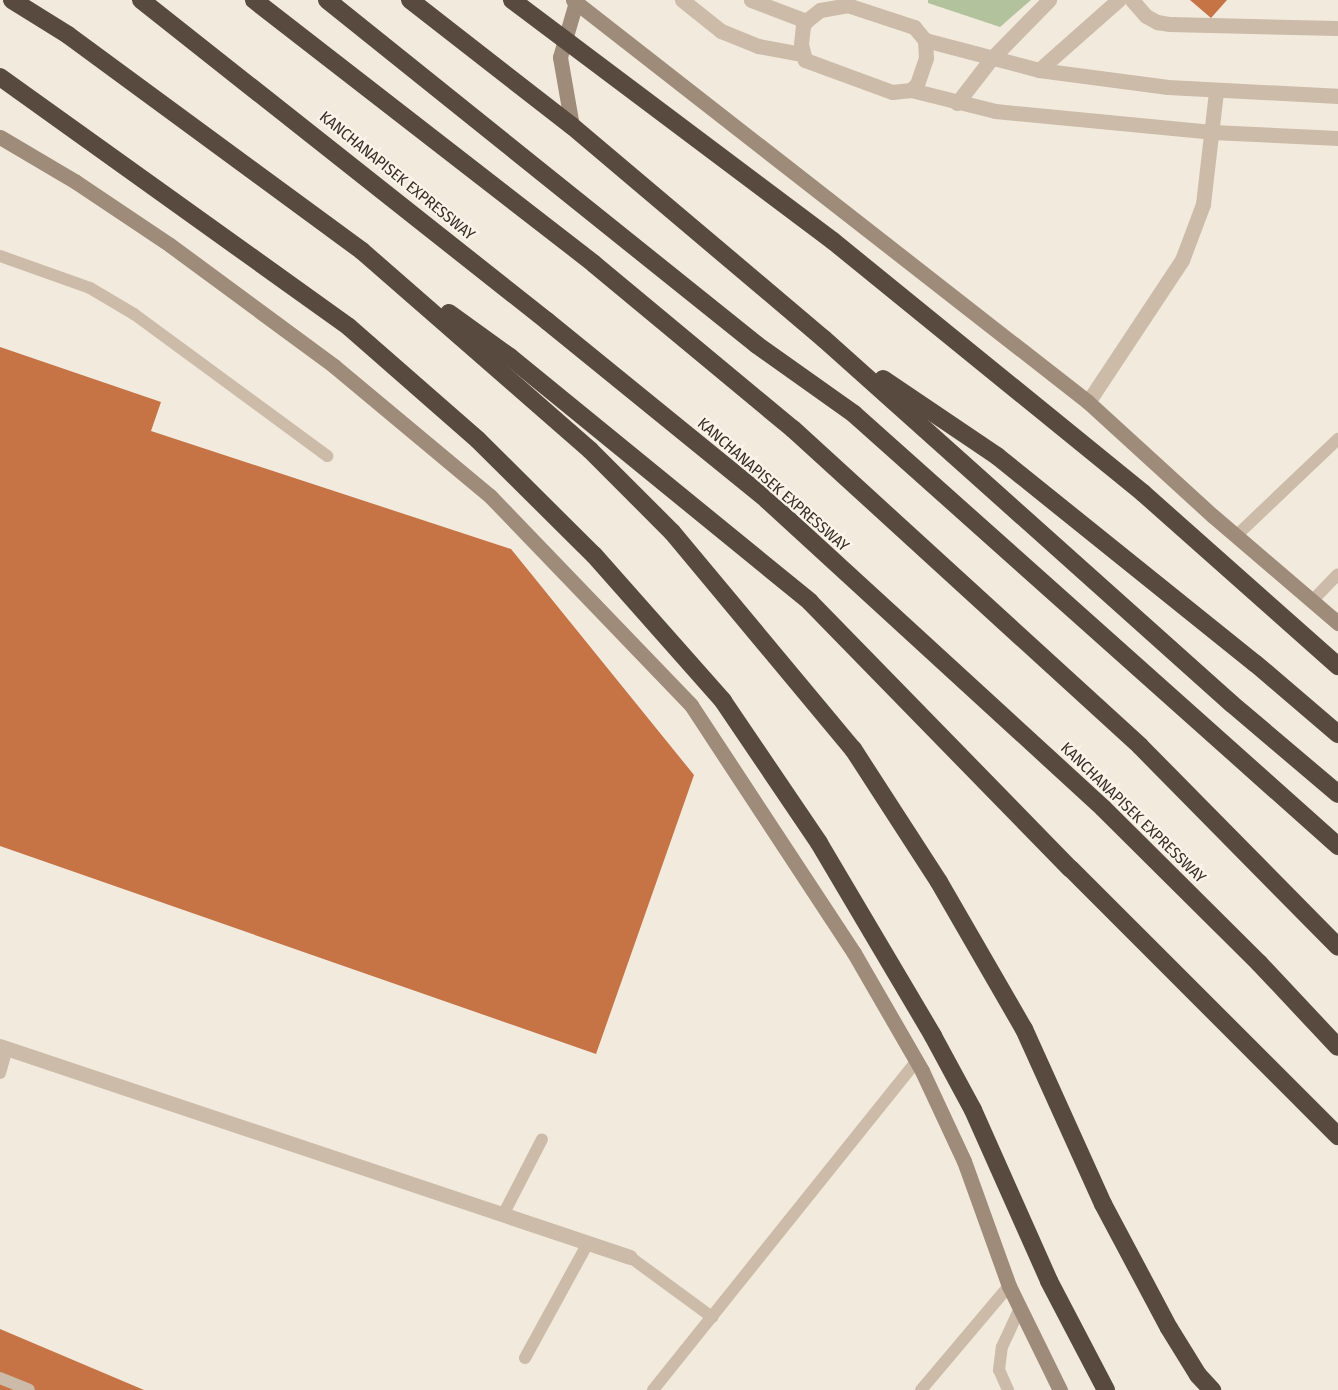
<!DOCTYPE html>
<html>
<head>
<meta charset="utf-8">
<style>
  body { margin:0 }
  #map { position:relative; width:1338px; height:1390px; overflow:hidden; background:#f2eadc; font-family:"Fira Sans Condensed",sans-serif }
  div>[style] { position:absolute }
  [style*='--x'] { left:calc(var(--x)*1px); top:calc(var(--y)*1px); width:calc(var(--w)*1px); rotate:calc(var(--a)*1deg) }
  .green>* { inset:0; background:#b1c29c }
  .building>* { inset:0; background:#c67346 }
  .lane>* { height:12px; margin:-6px; padding:0 6px; transform-origin:6px; border-radius:6px; background:#cbbba8 }
  .street>* { height:15px; margin:-7.5px; padding:0 7.5px; transform-origin:7.5px; border-radius:7.5px; background:#cbbba8 }
  .secondary>* { height:15px; margin:-7.5px; padding:0 7.5px; transform-origin:7.5px; border-radius:7.5px; background:#9e8b79 }
  .highway>* { height:18px; margin:-9px; padding:0 9px; transform-origin:9px; border-radius:9px; background:#584a3f }
  .highway-bridge>* { height:18px; margin:-9px; padding:0 9px; transform-origin:9px; border-radius:9px; background:#584a3f }
  span { translate:-50% -50%; white-space:nowrap; text-align:center; line-height:1.15; -webkit-text-stroke:4.5px #faf4e9; paint-order:stroke }
  .street-label { font-size:16px; color:#372f28 }
</style>
</head>
<body>
<div id="map">
  <div class="green">
    <div style="clip-path:polygon(928px 0,1031px 0,1000px 27px,928px 3px)"></div>
  </div>
  <div class="building">
    <div style="clip-path:polygon(1190px 0,1227px 0,1211px 18px)"></div>
    <div style="clip-path:polygon(0 347px,161px 402px,151px 431px,511px 549px,694px 775px,596px 1054px,0 846px)"></div>
    <div style="clip-path:polygon(0 1329px,144px 1390px,0 1390px)"></div>
  </div>
  <div class="lane">
    <div style="--x:0;--y:256;--w:96;--a:19.6"></div>
    <div style="--x:90;--y:288;--w:51;--a:30.6"></div>
    <div style="--x:134;--y:314;--w:240;--a:36.3"></div>
    <div style="--x:1236;--y:536;--w:141;--a:-43.6"></div>
    <div style="--x:1312;--y:601;--w:37;--a:-46"></div>
    <div style="--x:0;--y:1073;--w:25;--a:-74"></div>
    <div style="--x:503;--y:1215;--w:85;--a:-62.8"></div>
    <div style="--x:630;--y:1257;--w:102;--a:36.2"></div>
    <div style="--x:525;--y:1358;--w:131;--a:-61.3"></div>
    <div style="--x:0;--y:1378;--w:31;--a:22"></div>
    <div style="--x:653;--y:1390;--w:419;--a:-51.3"></div>
    <div style="--x:921;--y:1390;--w:136;--a:-49.8"></div>
    <div style="--x:1008;--y:1390;--w:22;--a:-114"></div>
    <div style="--x:999;--y:1370;--w:23;--a:-83"></div>
    <div style="--x:1002;--y:1347;--w:43;--a:-65.2"></div>
  </div>
  <div class="street">
    <div style="--x:682;--y:0;--w:50;--a:38.5"></div>
    <div style="--x:721;--y:31;--w:40;--a:22"></div>
    <div style="--x:758;--y:46;--w:45;--a:10.3"></div>
    <div style="--x:751;--y:0;--w:59;--a:20.9"></div>
    <div style="--x:1132;--y:0;--w:21;--a:49"></div>
    <div style="--x:1146;--y:16;--w:13;--a:29"></div>
    <div style="--x:1157;--y:22;--w:13;--a:9"></div>
    <div style="--x:1170;--y:24;--w:168;--a:1.4"></div>
    <div style="--x:847;--y:5;--w:71;--a:18.2"></div>
    <div style="--x:914;--y:27;--w:17;--a:50"></div>
    <div style="--x:925;--y:40;--w:18;--a:87"></div>
    <div style="--x:926;--y:58;--w:28;--a:109"></div>
    <div style="--x:917;--y:84;--w:8;--a:135"></div>
    <div style="--x:911;--y:90;--w:19;--a:174"></div>
    <div style="--x:892;--y:92;--w:93;--a:-159.8"></div>
    <div style="--x:805;--y:60;--w:16;--a:-104"></div>
    <div style="--x:801;--y:44;--w:18;--a:-84"></div>
    <div style="--x:803;--y:26;--w:6;--a:-59"></div>
    <div style="--x:806;--y:21;--w:18;--a:-38"></div>
    <div style="--x:820;--y:10;--w:27;--a:-10"></div>
    <div style="--x:925;--y:40;--w:118;--a:14.7"></div>
    <div style="--x:1039;--y:70;--w:130;--a:7.5"></div>
    <div style="--x:1168;--y:87;--w:170;--a:3"></div>
    <div style="--x:1039;--y:70;--w:106;--a:-41.5"></div>
    <div style="--x:911;--y:90;--w:87;--a:14"></div>
    <div style="--x:995;--y:111;--w:218;--a:5.5"></div>
    <div style="--x:1212;--y:132;--w:126;--a:2.7"></div>
    <div style="--x:957;--y:103;--w:56;--a:-52.3"></div>
    <div style="--x:991;--y:59;--w:83;--a:-45.5"></div>
    <div style="--x:1088;--y:402;--w:170;--a:-56.5"></div>
    <div style="--x:1182;--y:260;--w:60;--a:-69.4"></div>
    <div style="--x:1203;--y:204;--w:114;--a:-83.4"></div>
    <div style="--x:0;--y:1046;--w:664;--a:18.52"></div>
  </div>
  <div class="secondary">
    <div style="--x:573;--y:0;--w:653;--a:37.97"></div>
    <div style="--x:1088;--y:402;--w:169;--a:42.4"></div>
    <div style="--x:1213;--y:516;--w:165;--a:40.6"></div>
    <div style="--x:572;--y:126;--w:70;--a:-99.9"></div>
    <div style="--x:560;--y:57;--w:57;--a:-73.8"></div>
    <div style="--x:0;--y:137;--w:88;--a:30.6"></div>
    <div style="--x:76;--y:182;--w:113;--a:33.8"></div>
    <div style="--x:170;--y:245;--w:204;--a:36.4"></div>
    <div style="--x:334;--y:366;--w:203;--a:39.8"></div>
    <div style="--x:490;--y:496;--w:290;--a:46.1"></div>
    <div style="--x:691;--y:705;--w:297;--a:56.7"></div>
    <div style="--x:854;--y:953;--w:136;--a:60"></div>
    <div style="--x:922;--y:1071;--w:99;--a:65"></div>
    <div style="--x:964;--y:1161;--w:133;--a:70.2"></div>
    <div style="--x:1009;--y:1286;--w:116;--a:63.9"></div>
  </div>
  <div class="highway">
    <div style="--x:12;--y:0;--w:66;--a:32"></div>
    <div style="--x:68;--y:35;--w:365;--a:36.3"></div>
    <div style="--x:362;--y:251;--w:303;--a:41.1"></div>
    <div style="--x:590;--y:450;--w:116;--a:45"></div>
    <div style="--x:672;--y:532;--w:283;--a:50.2"></div>
    <div style="--x:853;--y:749;--w:158;--a:57.1"></div>
    <div style="--x:939;--y:882;--w:170;--a:60"></div>
    <div style="--x:1024;--y:1029;--w:192;--a:65.7"></div>
    <div style="--x:1103;--y:1204;--w:140;--a:62"></div>
    <div style="--x:1169;--y:1328;--w:55;--a:58.3"></div>
    <div style="--x:1198;--y:1375;--w:21;--a:47"></div>
    <div style="--x:141;--y:0;--w:518;--a:38.33"></div>
    <div style="--x:547;--y:321;--w:284;--a:39.1"></div>
    <div style="--x:767;--y:500;--w:456;--a:42.5"></div>
    <div style="--x:1103;--y:808;--w:220;--a:44.8"></div>
    <div style="--x:1259;--y:963;--w:115;--a:46.8"></div>
    <div style="--x:254;--y:0;--w:430;--a:37.8"></div>
    <div style="--x:594;--y:264;--w:259;--a:39.7"></div>
    <div style="--x:793;--y:429;--w:470;--a:42.4"></div>
    <div style="--x:1140;--y:746;--w:282;--a:45.4"></div>
    <div style="--x:327;--y:0;--w:551;--a:38.74"></div>
    <div style="--x:757;--y:345;--w:119;--a:35.4"></div>
    <div style="--x:854;--y:414;--w:649;--a:41.75"></div>
    <div style="--x:410;--y:0;--w:205;--a:37.9"></div>
    <div style="--x:572;--y:126;--w:330;--a:40.2"></div>
    <div style="--x:824;--y:339;--w:547;--a:41.82"></div>
    <div style="--x:1232;--y:704;--w:139;--a:40.3"></div>
    <div style="--x:0;--y:77;--w:429;--a:35.6"></div>
    <div style="--x:349;--y:327;--w:171;--a:41.2"></div>
    <div style="--x:478;--y:440;--w:163;--a:44.8"></div>
    <div style="--x:594;--y:555;--w:195;--a:48.5"></div>
    <div style="--x:723;--y:701;--w:171;--a:55.9"></div>
    <div style="--x:819;--y:843;--w:224;--a:59.4"></div>
    <div style="--x:933;--y:1036;--w:84;--a:61.6"></div>
    <div style="--x:973;--y:1110;--w:187;--a:66"></div>
    <div style="--x:1049;--y:1281;--w:123;--a:62.4"></div>
    <div style="--x:449;--y:313;--w:75;--a:35.8"></div>
    <div style="--x:510;--y:357;--w:387;--a:39.2"></div>
    <div style="--x:810;--y:602;--w:373;--a:45.7"></div>
    <div style="--x:1071;--y:869;--w:378;--a:45"></div>
    <div style="--x:883;--y:379;--w:138;--a:34"></div>
    <div style="--x:997;--y:456;--w:332;--a:38.8"></div>
    <div style="--x:1256;--y:664;--w:108;--a:40.5"></div>
  </div>
  <div class="highway-bridge">
    <div style="--x:512;--y:0;--w:401;--a:36.9"></div>
    <div style="--x:833;--y:241;--w:400;--a:39.1"></div>
    <div style="--x:1143;--y:493;--w:261;--a:41.6"></div>
  </div>
  <div class="street-label">
    <span style="left:397px;top:176px;rotate:39deg">KANCHANAPISEK EXPRESSWAY</span>
    <span style="left:773px;top:485px;rotate:41deg">KANCHANAPISEK EXPRESSWAY</span>
    <span style="left:1133px;top:813px;rotate:44deg">KANCHANAPISEK EXPRESSWAY</span>
  </div>
</div>
</body>
</html>
